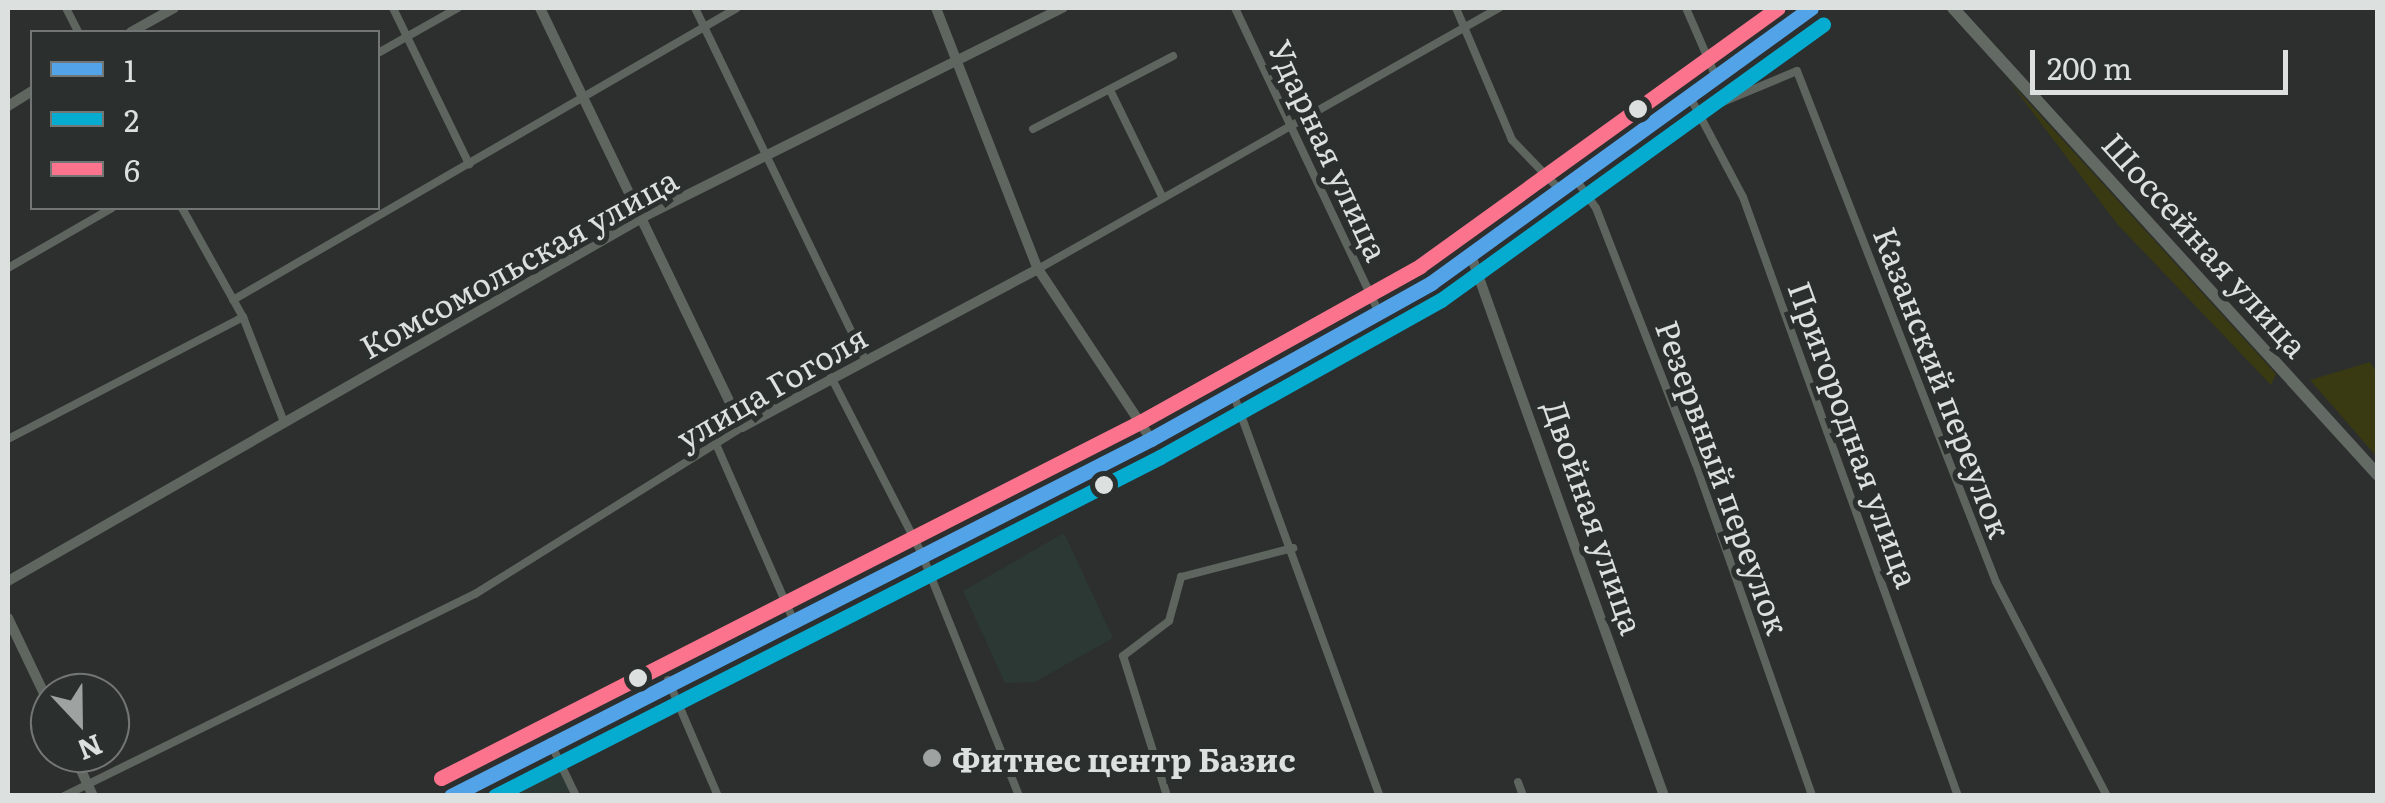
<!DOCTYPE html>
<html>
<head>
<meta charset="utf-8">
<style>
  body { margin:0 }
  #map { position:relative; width:2385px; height:803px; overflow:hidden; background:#2c2f2e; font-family:Literata,serif }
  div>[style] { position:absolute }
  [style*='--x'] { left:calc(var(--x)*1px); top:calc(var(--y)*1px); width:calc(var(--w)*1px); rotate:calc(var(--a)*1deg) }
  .built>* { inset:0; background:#2c3834 }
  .green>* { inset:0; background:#393a12 }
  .street>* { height:8px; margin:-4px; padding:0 4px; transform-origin:4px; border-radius:4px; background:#5e645e }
  .secondary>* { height:10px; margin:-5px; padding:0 5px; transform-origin:5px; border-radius:5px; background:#5f665f }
  .highway>* { height:12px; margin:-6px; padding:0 6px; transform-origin:6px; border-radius:6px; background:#636a64 }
  .bus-1>* { height:15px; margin:-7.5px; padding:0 7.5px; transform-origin:7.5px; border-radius:7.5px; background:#53a3e8 }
  .bus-2>* { height:15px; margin:-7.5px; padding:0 7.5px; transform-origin:7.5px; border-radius:7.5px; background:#06acd0 }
  .bus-3>* { height:15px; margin:-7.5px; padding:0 7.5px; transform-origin:7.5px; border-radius:7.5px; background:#fc738d }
  .dots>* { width:28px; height:28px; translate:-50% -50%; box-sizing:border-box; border:5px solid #2b302f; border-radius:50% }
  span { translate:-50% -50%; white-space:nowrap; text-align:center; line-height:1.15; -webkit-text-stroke:10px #2b302f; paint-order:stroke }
  .street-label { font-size:32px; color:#dce0df }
  .poi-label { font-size:32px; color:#dce0df; font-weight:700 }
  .left { translate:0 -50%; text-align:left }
  .frame { position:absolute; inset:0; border:10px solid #dce0df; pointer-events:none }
  .legend { position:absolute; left:30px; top:30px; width:350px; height:180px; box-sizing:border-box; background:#2b302f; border:2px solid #727675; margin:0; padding:12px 18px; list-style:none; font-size:30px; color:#dce0df }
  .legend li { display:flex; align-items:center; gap:20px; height:50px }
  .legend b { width:50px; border:2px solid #727675 }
  .north { position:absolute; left:30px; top:673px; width:100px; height:100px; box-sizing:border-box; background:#2b302f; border:2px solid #727675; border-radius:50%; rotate:158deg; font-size:28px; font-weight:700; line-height:40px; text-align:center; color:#dce0df }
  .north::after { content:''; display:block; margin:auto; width:35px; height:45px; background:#9ea2a1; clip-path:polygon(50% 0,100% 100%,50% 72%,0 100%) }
  .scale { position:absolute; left:2030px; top:50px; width:258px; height:45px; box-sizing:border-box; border:5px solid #dce0df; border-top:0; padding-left:12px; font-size:30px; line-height:35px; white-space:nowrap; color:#dce0df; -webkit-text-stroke:8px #2b302f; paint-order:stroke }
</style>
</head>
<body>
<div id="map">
  <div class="built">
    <div style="clip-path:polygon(1064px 533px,1113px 638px,1035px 682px,1005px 683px,963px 591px)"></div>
    <div style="clip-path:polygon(558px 759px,574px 792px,489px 796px)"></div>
  </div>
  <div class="green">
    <div style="clip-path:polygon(2009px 81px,2276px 374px,2271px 385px,2118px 225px)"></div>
    <div style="clip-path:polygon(2370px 362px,2377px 372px,2377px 457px,2310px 380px)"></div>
  </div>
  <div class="street">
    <div style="--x:66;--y:8;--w:27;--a:63"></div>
    <div style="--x:393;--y:8;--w:174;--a:64"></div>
    <div style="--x:695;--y:8;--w:390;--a:64.2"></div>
    <div style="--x:1235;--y:8;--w:337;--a:64.7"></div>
    <div style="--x:1456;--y:8;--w:143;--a:67"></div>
    <div style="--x:1512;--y:140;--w:72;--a:46.1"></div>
    <div style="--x:1686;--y:8;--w:75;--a:66.5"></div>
    <div style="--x:378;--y:53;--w:92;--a:-29.4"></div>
    <div style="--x:1111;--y:92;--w:116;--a:63.9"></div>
    <div style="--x:1690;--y:97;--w:113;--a:62.1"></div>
    <div style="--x:1743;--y:197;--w:636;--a:70.26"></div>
    <div style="--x:1701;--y:111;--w:104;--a:-22.6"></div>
    <div style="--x:1797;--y:71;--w:548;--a:68.72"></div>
    <div style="--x:1996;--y:582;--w:241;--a:62.6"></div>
    <div style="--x:1033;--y:129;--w:158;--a:-27.5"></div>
    <div style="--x:1577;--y:181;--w:33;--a:55"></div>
    <div style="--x:1596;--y:208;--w:275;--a:68.7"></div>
    <div style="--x:1696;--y:464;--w:352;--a:70.7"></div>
    <div style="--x:182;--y:208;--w:125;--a:60.8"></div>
    <div style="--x:243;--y:317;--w:113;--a:68.7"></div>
    <div style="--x:8;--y:268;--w:120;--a:-30"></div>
    <div style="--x:1038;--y:269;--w:530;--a:-29.52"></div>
    <div style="--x:233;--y:300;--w:582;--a:-30.09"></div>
    <div style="--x:831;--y:377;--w:197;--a:62.8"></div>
    <div style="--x:921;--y:552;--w:263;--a:68.1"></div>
    <div style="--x:1233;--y:393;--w:429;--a:70"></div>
    <div style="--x:8;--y:439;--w:265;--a:-27.4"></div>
    <div style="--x:716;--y:444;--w:187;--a:66.3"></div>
    <div style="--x:668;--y:680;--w:126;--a:66.7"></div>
    <div style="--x:550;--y:742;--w:60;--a:64.3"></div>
    <div style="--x:1518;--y:782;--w:15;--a:70"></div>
    <div style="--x:64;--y:796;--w:458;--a:-26.2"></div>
    <div style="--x:475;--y:594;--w:315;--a:-32"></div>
    <div style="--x:1167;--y:796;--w:147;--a:-107.4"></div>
    <div style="--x:1123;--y:656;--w:58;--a:-37.3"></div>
    <div style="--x:1169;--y:621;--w:46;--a:-74.7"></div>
    <div style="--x:1181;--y:577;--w:116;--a:-14.5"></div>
  </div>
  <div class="secondary">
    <div style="--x:540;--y:8;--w:465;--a:64.3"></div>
    <div style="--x:742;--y:427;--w:336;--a:-28.1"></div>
    <div style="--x:936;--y:8;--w:280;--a:68.7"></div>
    <div style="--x:1038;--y:269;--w:204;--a:56.4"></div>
    <div style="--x:131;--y:32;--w:49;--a:-29.2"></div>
    <div style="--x:8;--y:106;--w:28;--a:-32"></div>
    <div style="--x:1472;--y:258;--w:571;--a:70.36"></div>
    <div style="--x:8;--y:581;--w:734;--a:-29.81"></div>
    <div style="--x:645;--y:216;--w:467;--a:-26.5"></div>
    <div style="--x:8;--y:618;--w:98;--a:64.5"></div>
    <div style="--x:73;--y:753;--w:47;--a:65.1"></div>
    <div style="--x:450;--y:796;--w:787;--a:-26.99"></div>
    <div style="--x:1151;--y:439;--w:321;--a:-29.1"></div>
    <div style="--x:1431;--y:283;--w:469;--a:-35.9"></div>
  </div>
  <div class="highway">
    <div style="--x:1953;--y:8;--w:631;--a:47.7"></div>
  </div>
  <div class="bus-1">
    <div style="--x:451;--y:796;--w:786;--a:-27.02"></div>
    <div style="--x:1151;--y:439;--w:321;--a:-29.1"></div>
    <div style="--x:1431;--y:283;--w:469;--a:-35.9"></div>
  </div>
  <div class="bus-2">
    <div style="--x:495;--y:796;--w:746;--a:-27.01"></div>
    <div style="--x:1160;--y:457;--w:322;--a:-29.2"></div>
    <div style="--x:1441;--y:300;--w:471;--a:-35.8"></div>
  </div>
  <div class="bus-3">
    <div style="--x:441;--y:778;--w:787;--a:-26.99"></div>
    <div style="--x:1142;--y:421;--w:318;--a:-29.1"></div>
    <div style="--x:1420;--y:266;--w:441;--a:-35.8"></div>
  </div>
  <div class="dots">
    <div style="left:1638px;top:109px;background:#dce0df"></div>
    <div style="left:1104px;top:485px;background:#dce0df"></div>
    <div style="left:638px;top:678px;background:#dce0df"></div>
    <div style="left:932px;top:758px;background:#9ea2a1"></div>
  </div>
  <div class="street-label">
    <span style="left:1330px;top:150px;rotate:65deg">Ударная улица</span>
    <span style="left:2206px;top:244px;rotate:48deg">Шоссейная улица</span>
    <span style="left:518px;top:262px;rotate:-29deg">Комсомольская улица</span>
    <span style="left:1944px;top:382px;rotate:69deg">Казанский переулок</span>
    <span style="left:771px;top:386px;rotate:-30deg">улица Гоголя</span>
    <span style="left:1855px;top:434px;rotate:70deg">Пригородная улица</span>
    <span style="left:1724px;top:477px;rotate:70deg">Резервный переулок</span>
    <span style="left:1595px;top:517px;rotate:71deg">Двойная улица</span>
  </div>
  <div class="poi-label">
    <span class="left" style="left:952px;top:758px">Фитнес центр Базис</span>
  </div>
  <div class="frame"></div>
  <ul class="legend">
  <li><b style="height:12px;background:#53a3e8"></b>1</li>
  <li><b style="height:12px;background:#06acd0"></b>2</li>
  <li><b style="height:12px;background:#fc738d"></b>6</li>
  </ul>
  <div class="north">N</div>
  <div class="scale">200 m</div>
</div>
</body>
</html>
